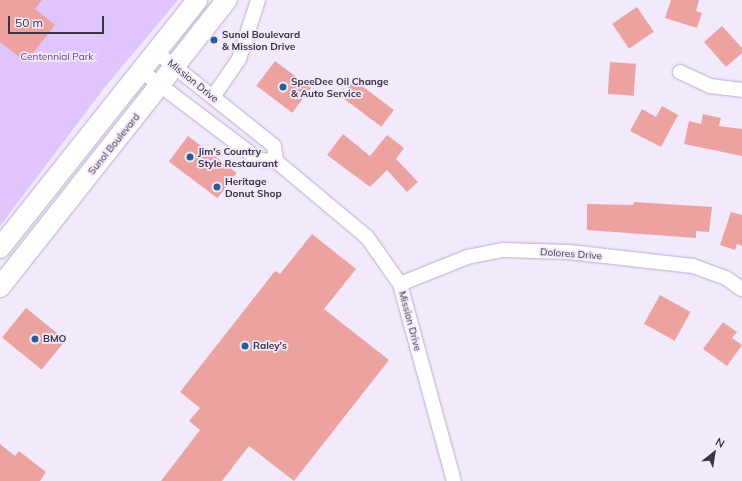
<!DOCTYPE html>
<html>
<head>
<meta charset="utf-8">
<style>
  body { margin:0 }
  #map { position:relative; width:742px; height:481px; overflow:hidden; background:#f2e9fd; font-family:Mulish,sans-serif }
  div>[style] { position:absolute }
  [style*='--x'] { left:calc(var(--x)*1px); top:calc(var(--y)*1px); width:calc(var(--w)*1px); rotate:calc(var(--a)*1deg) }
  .green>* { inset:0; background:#dfc5fc }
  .building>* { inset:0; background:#eca39f; transform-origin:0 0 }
  .roads { filter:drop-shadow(0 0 1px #bbabcc) drop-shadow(0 0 1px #bbabcc) }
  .minor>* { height:14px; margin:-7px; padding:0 7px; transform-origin:7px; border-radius:7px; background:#fff }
  .secondary>* { height:20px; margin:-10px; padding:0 10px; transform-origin:10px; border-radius:10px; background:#fff }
  .dots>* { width:11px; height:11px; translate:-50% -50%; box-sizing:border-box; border:2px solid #f2e9fd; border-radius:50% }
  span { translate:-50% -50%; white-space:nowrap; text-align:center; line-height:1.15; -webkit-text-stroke:3.5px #f2e9fd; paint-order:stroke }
  .poi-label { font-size:10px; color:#3b3442; font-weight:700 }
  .left { translate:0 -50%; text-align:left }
  .park-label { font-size:10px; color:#653f86 }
  .street-label { font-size:10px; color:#3b3442 }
  .north { position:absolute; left:694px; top:433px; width:40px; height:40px; -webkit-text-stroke:3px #f2e9fd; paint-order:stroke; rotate:30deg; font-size:11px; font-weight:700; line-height:16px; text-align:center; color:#3b3442 }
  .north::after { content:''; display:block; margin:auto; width:14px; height:18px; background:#3b3442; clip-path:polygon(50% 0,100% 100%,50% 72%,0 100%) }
  .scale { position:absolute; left:8px; top:16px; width:96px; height:18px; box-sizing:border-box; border:2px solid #3b3442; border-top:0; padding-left:5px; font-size:12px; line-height:14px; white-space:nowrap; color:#3b3442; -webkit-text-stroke:3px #f2e9fd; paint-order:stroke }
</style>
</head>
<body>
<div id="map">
  <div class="green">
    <div style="clip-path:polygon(0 0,178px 0,105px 87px,0 226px)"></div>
  </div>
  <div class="building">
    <div style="clip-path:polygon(0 0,42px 0,35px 9px,55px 25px,26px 62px,0 42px)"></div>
    <div style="clip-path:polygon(671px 0,699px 0,696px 11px,702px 13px,697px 28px,665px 18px)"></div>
    <div style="left:637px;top:7px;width:30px;height:30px;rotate:56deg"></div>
    <div style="clip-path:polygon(722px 26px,742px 48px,742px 53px,726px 67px,704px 42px)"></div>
    <div style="left:275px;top:61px;width:45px;height:31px;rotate:37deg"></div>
    <div style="left:610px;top:62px;width:26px;height:32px;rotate:4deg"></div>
    <div style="left:354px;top:80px;width:50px;height:21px;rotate:37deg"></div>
    <div style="clip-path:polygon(662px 106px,678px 115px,661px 147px,630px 131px,642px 109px,656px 117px)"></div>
    <div style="clip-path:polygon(703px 114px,721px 118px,719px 126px,742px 129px,742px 156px,684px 144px,689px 121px,701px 124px)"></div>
    <div style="clip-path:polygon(343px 134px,370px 156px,387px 135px,404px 148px,396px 159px,418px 182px,407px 192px,387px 170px,370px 187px,327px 155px)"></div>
    <div style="left:188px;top:136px;width:61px;height:32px;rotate:37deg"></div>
    <div style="clip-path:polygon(634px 202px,712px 207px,709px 232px,696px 231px,696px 238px,587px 230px,587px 204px,633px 205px)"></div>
    <div style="clip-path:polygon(731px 212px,742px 215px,742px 246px,737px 244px,735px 250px,720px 245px)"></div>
    <div style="clip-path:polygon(312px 234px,356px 269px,324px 309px,389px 360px,294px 481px,249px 446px,222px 481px,161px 481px,200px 430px,189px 421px,200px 408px,180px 392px,275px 271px,280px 274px)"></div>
    <div style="left:660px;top:295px;width:35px;height:33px;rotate:29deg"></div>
    <div style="left:26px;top:308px;width:51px;height:38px;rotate:39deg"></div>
    <div style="clip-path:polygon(723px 322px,737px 332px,732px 338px,742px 345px,727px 366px,703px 349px)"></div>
    <div style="clip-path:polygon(0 444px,15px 456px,19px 451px,46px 472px,40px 481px,0 481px)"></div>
  </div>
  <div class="roads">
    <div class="minor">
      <div style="--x:155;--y:51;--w:152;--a:38.6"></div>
      <div style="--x:274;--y:146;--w:15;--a:82"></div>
      <div style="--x:140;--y:70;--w:149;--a:37.1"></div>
      <div style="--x:259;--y:160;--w:17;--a:3"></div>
      <div style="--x:276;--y:161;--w:119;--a:39.9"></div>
      <div style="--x:367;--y:237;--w:57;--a:54.9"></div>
      <div style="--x:400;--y:284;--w:204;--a:74.7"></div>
      <div style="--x:680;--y:72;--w:33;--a:25"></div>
      <div style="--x:710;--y:86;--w:32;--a:7"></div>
      <div style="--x:213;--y:97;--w:46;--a:-55.6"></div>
      <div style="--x:239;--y:59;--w:62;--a:-72.1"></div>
      <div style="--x:400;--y:284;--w:72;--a:-21.9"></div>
      <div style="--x:467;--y:257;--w:37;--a:-11"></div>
      <div style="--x:503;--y:250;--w:66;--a:1.7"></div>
      <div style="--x:569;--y:252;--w:125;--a:6.4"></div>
      <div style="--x:693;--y:266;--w:35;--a:20"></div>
      <div style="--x:726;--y:278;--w:19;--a:35"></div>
    </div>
    <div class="secondary">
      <div style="--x:0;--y:248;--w:317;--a:-51.5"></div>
      <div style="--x:0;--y:287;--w:366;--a:-51.7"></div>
    </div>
  </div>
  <div class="dots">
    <div style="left:214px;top:40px;background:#236198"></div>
    <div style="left:283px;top:87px;background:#236198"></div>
    <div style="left:190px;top:157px;background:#236198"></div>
    <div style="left:217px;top:187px;background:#236198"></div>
    <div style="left:35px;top:339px;background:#236198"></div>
    <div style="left:245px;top:346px;background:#236198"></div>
  </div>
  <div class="poi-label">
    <span class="left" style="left:222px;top:40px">Sunol Boulevard<br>&amp; Mission Drive</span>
    <span class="left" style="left:291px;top:87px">SpeeDee Oil Change<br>&amp; Auto Service</span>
    <span class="left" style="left:198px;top:157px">Jim's Country<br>Style Restaurant</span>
    <span class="left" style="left:225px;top:187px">Heritage<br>Donut Shop</span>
    <span class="left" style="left:43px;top:339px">BMO</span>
    <span class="left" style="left:253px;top:346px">Raley's</span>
  </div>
  <div class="park-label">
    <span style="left:57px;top:57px">Centennial Park</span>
  </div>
  <div class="street-label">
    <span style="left:193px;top:81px;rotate:39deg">Mission Drive</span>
    <span style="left:114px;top:144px;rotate:-51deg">Sunol Boulevard</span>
    <span style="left:571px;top:254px;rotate:4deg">Dolores Drive</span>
    <span style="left:410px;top:321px;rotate:75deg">Mission Drive</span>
  </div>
  <div class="north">N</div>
  <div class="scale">50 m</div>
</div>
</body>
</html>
